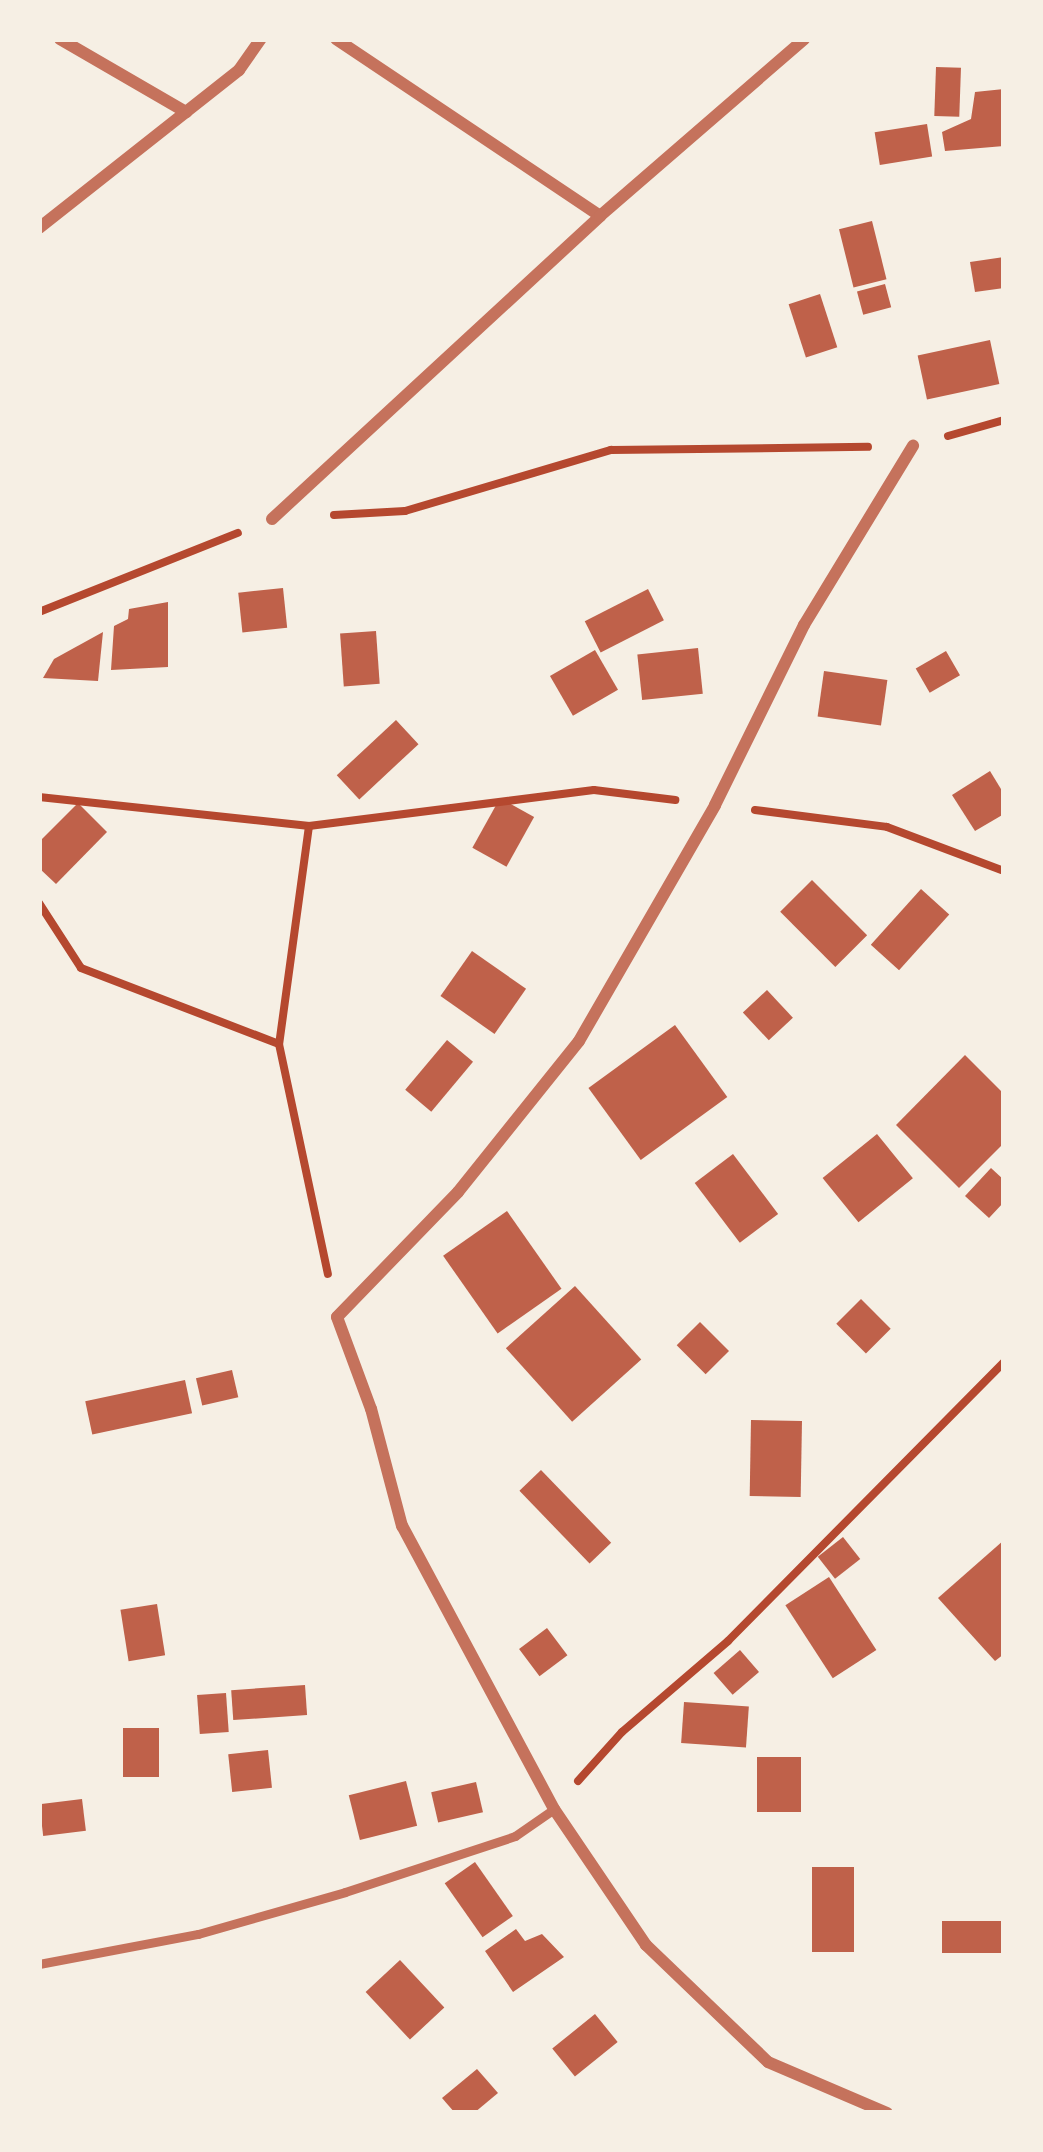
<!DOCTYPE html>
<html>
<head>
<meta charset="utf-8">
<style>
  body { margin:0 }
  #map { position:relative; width:1043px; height:2152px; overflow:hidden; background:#f6efe4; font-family:Poppins,sans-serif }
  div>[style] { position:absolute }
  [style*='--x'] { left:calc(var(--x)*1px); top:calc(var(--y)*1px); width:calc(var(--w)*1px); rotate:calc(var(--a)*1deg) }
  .building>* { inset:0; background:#bf614a; transform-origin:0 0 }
  .path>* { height:8px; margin:-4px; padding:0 4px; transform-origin:4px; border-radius:4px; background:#b5482f }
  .service>* { height:9px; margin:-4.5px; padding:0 4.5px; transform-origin:4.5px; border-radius:4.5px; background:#c5725c }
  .minor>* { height:12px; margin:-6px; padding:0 6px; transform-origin:6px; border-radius:6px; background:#c5725c }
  span { translate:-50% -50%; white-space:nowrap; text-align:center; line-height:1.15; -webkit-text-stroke:12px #f6efe4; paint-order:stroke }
  .frame { position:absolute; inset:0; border:42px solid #f6efe4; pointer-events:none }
</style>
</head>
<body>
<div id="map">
  <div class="building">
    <div style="left:936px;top:67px;width:25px;height:49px;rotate:2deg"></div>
    <div style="clip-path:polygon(1004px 89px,1004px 146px,945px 151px,942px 132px,971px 119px,975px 92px)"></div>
    <div style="left:927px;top:124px;width:33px;height:53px;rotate:81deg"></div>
    <div style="left:872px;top:221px;width:60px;height:34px;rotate:76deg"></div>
    <div style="clip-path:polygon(1004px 257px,1004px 288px,975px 292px,970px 262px)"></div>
    <div style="left:885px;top:284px;width:24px;height:29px;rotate:75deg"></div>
    <div style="left:820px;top:294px;width:56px;height:33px;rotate:72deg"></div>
    <div style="left:990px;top:340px;width:45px;height:74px;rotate:78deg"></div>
    <div style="left:283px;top:588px;width:40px;height:45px;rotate:84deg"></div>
    <div style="left:648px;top:589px;width:35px;height:71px;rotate:63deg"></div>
    <div style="clip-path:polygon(168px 602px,168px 667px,111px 670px,114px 626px,128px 619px,129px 609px)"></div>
    <div style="left:376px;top:631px;width:53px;height:36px;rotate:86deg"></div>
    <div style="clip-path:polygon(103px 632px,98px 681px,43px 678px,54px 659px)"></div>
    <div style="left:698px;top:648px;width:46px;height:61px;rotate:84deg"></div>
    <div style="left:595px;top:650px;width:46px;height:52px;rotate:60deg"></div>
    <div style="left:946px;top:651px;width:28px;height:35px;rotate:60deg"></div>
    <div style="left:824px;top:671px;width:64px;height:46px;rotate:8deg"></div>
    <div style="left:396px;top:720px;width:33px;height:81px;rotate:47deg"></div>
    <div style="clip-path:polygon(990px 771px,1004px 794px,1004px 814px,975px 831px,952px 795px)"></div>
    <div style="left:500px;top:798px;width:39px;height:57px;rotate:29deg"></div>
    <div style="clip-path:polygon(78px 803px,107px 832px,56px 884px,39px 868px,39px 842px)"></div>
    <div style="left:812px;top:880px;width:78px;height:45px;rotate:45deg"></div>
    <div style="left:921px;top:889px;width:38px;height:75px;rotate:42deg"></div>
    <div style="left:472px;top:951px;width:66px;height:55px;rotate:35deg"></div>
    <div style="left:767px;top:990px;width:38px;height:33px;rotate:47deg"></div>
    <div style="left:675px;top:1025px;width:89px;height:107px;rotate:54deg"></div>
    <div style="left:447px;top:1040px;width:34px;height:65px;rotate:40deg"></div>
    <div style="clip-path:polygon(965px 1055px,1004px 1094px,1004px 1143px,959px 1188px,896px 1125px)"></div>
    <div style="left:877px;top:1134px;width:57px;height:70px;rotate:51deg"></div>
    <div style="left:733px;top:1154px;width:75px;height:48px;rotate:53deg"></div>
    <div style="clip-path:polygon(991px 1168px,1004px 1180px,1004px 1202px,989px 1218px,965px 1196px)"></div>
    <div style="left:507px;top:1211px;width:95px;height:78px;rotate:55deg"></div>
    <div style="left:575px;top:1286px;width:99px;height:93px;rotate:48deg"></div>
    <div style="left:861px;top:1299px;width:42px;height:35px;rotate:45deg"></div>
    <div style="left:700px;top:1322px;width:41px;height:33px;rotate:45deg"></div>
    <div style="left:232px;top:1370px;width:28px;height:37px;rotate:77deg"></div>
    <div style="left:185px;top:1380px;width:34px;height:102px;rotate:78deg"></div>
    <div style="left:751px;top:1420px;width:51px;height:76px;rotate:1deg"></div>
    <div style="left:541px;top:1470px;width:101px;height:30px;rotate:46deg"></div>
    <div style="left:843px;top:1537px;width:28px;height:32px;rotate:52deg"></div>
    <div style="clip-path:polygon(1004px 1540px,1004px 1654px,995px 1661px,938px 1598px)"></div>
    <div style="left:829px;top:1577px;width:87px;height:52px;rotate:57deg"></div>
    <div style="left:157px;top:1604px;width:52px;height:37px;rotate:81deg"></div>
    <div style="left:547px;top:1628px;width:34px;height:35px;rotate:53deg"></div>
    <div style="left:740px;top:1650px;width:29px;height:35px;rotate:49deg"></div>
    <div style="left:305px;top:1685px;width:30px;height:74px;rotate:86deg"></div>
    <div style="left:226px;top:1693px;width:39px;height:29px;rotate:86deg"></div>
    <div style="left:684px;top:1702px;width:65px;height:41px;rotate:4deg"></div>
    <div style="left:123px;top:1728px;width:36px;height:49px"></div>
    <div style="left:268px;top:1750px;width:38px;height:40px;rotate:84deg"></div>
    <div style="left:757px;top:1757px;width:44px;height:55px"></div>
    <div style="left:406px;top:1781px;width:46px;height:59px;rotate:76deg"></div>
    <div style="left:476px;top:1782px;width:31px;height:46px;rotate:77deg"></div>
    <div style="left:82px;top:1799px;width:32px;height:43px;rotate:83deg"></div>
    <div style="left:475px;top:1862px;width:66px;height:37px;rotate:55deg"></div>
    <div style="left:812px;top:1867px;width:42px;height:85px"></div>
    <div style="left:1004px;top:1921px;width:32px;height:62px;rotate:90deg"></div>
    <div style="clip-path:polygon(516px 1929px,525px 1941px,542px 1934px,564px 1957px,513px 1992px,485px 1951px)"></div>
    <div style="left:400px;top:1960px;width:65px;height:47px;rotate:47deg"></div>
    <div style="left:595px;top:2014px;width:36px;height:55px;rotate:51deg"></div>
    <div style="clip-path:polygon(477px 2069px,498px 2093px,474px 2113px,455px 2113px,442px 2098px)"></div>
  </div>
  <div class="path">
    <div style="--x:948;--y:436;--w:58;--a:-15.9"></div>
    <div style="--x:334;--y:515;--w:71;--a:-3.2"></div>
    <div style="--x:405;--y:511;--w:215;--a:-16.5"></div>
    <div style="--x:611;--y:450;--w:257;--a:-0.7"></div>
    <div style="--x:39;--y:612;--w:214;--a:-21.7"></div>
    <div style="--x:39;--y:797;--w:272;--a:6.1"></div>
    <div style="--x:309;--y:826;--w:287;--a:-7.2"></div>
    <div style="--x:594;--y:790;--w:82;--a:7"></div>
    <div style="--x:755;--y:810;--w:133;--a:7.3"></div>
    <div style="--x:887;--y:827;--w:125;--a:20.6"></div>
    <div style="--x:309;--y:826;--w:220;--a:97.8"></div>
    <div style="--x:279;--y:1044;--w:235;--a:78"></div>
    <div style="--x:39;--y:903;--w:77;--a:57.1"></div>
    <div style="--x:81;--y:968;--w:212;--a:21"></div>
    <div style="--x:578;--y:1781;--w:66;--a:-48.1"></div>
    <div style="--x:622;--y:1732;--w:140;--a:-40.6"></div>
    <div style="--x:728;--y:1641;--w:392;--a:-45.3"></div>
  </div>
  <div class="service">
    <div style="--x:39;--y:1964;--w:162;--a:-10.7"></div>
    <div style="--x:198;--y:1934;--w:153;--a:-15.9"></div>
    <div style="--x:345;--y:1892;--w:179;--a:-18.2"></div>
    <div style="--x:515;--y:1836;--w:47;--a:-34.7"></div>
  </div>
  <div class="minor">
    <div style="--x:60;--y:39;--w:146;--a:30.1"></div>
    <div style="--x:336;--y:39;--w:318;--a:33.8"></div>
    <div style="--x:39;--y:228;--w:255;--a:-38.3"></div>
    <div style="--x:239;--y:70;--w:38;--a:-55"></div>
    <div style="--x:272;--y:519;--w:447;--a:-42.7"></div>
    <div style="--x:600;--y:216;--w:270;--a:-40.9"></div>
    <div style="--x:887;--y:2113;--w:129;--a:-156.8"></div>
    <div style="--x:768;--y:2062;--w:169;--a:-136.2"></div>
    <div style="--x:646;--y:1945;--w:164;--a:-124.1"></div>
    <div style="--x:554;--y:1809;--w:321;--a:-118.2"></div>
    <div style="--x:402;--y:1526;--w:121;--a:-104.8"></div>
    <div style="--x:371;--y:1409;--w:98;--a:-110.3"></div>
    <div style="--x:337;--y:1317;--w:174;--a:-45.9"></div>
    <div style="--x:458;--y:1192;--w:193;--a:-51.3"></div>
    <div style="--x:579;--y:1041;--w:272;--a:-60"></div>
    <div style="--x:715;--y:805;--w:201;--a:-63.7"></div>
    <div style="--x:804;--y:625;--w:210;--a:-58.7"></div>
  </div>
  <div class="frame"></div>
</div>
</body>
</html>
